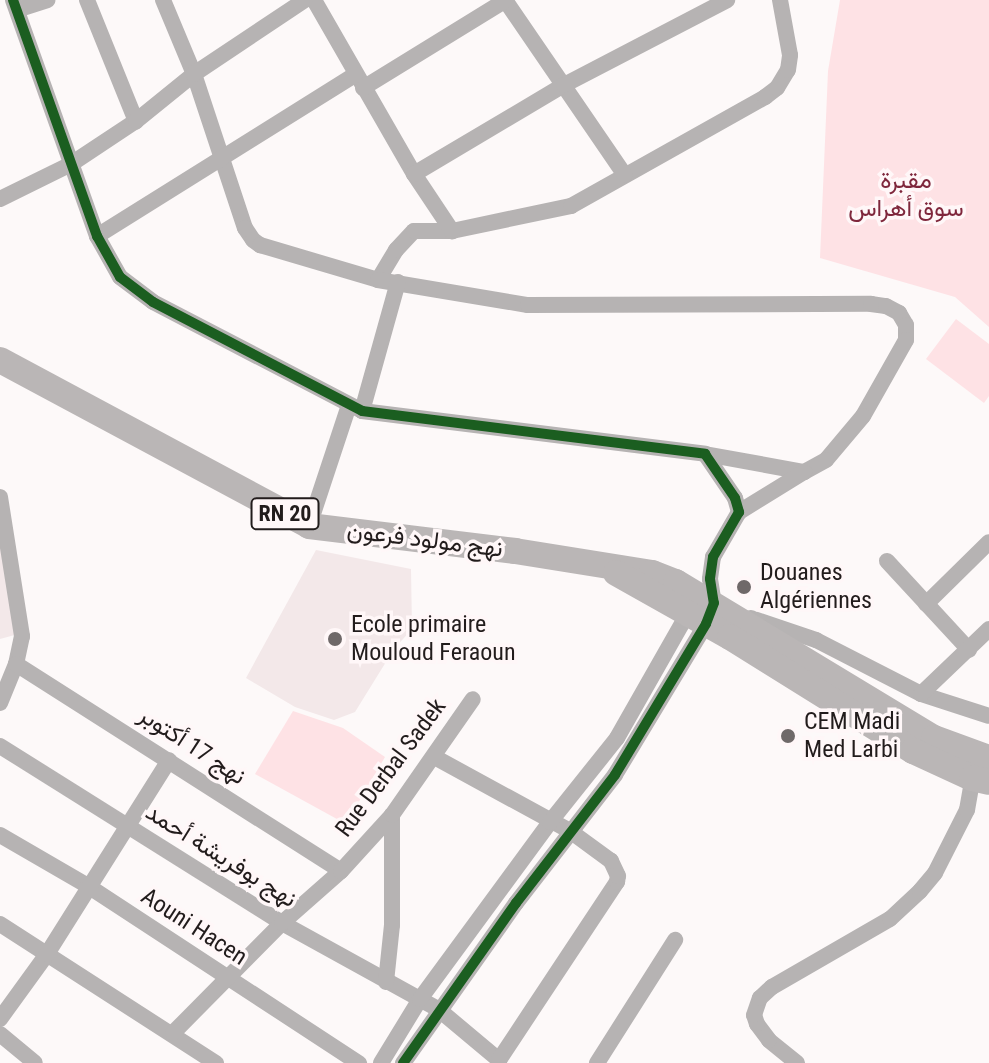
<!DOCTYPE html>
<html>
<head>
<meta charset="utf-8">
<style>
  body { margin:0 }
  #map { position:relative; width:989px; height:1063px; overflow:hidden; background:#fdf9f9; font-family:"Roboto Condensed",Vazirmatn,sans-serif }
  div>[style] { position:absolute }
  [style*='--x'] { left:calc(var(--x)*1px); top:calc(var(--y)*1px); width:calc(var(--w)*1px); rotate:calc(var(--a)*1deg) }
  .built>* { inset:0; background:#f3e8e9 }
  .green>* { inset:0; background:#fee2e5 }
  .minor>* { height:16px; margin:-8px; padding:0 8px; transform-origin:8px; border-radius:8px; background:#b6b3b3 }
  .primary>* { height:26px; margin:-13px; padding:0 13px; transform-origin:13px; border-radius:13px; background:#bab6b6 }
  .cycleway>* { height:10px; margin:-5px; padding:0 5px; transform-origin:5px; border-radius:5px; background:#1b5e20 }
  .dots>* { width:22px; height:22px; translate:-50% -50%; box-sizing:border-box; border:4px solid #fff7f8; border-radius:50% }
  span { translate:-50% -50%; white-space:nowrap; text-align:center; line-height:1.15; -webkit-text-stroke:7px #fff7f8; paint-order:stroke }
  .shield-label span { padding:2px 6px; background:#fff7f8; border:2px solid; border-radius:6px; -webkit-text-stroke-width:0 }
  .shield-label { font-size:22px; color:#221c1c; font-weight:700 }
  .park-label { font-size:24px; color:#7f273c }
  .street-label { font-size:24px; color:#221c1c }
  .poi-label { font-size:24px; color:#221c1c }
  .left { translate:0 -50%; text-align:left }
</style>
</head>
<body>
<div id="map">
  <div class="built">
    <div style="clip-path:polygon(0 526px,22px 633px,0 639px)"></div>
    <div style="clip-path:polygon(316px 550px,411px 569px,412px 629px,394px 649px,355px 712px,334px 720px,295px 707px,246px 678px)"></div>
  </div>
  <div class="green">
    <div style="clip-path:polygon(840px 0,989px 0,989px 327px,955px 297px,820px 258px,828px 71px)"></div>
    <div style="clip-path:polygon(956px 319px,989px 344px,989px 396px,984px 403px,926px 359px)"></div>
    <div style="clip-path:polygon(293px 711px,343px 728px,385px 757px,346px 824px,255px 774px)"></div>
  </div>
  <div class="minor">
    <div style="--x:13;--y:0;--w:251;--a:70.4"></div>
    <div style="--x:97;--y:236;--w:47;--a:60.7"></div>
    <div style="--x:120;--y:277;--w:41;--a:37.1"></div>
    <div style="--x:153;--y:302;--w:236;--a:27.5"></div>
    <div style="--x:362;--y:411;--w:346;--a:7.1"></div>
    <div style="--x:705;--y:454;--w:53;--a:55.7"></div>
    <div style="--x:735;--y:498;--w:15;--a:74"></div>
    <div style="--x:739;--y:512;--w:52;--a:120"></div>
    <div style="--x:713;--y:557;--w:22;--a:98"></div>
    <div style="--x:710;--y:579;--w:24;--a:81"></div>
    <div style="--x:714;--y:603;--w:22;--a:111"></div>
    <div style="--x:706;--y:624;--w:176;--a:121.1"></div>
    <div style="--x:615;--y:775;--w:162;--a:127.7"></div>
    <div style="--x:516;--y:903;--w:196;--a:125.2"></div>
    <div style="--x:87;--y:0;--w:131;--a:68"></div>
    <div style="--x:163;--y:0;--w:80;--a:67.3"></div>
    <div style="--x:194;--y:74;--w:162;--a:71.7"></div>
    <div style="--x:245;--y:228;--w:14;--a:56"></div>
    <div style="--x:253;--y:240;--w:9;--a:36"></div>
    <div style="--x:260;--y:245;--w:123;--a:16.5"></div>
    <div style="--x:378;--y:280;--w:35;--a:-59"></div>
    <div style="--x:396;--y:250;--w:26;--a:-47"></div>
    <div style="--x:414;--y:231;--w:38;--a:0"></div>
    <div style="--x:452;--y:231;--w:122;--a:-11.9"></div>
    <div style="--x:571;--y:206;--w:223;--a:-29.3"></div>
    <div style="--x:765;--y:97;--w:15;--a:-37"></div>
    <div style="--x:777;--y:88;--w:21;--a:-59"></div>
    <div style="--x:788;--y:70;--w:15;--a:-82"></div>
    <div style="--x:790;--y:55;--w:56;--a:-100.3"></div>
    <div style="--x:314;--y:0;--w:201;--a:60.1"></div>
    <div style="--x:414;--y:174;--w:69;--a:56.3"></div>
    <div style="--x:505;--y:0;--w:212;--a:55.6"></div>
    <div style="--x:17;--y:10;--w:32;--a:-18"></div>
    <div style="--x:363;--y:88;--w:168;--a:-31.6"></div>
    <div style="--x:414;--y:174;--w:174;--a:-30.7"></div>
    <div style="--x:564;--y:85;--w:184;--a:-27.5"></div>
    <div style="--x:0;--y:199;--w:79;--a:-26.2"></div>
    <div style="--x:71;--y:164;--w:78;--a:-33.5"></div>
    <div style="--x:136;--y:121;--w:75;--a:-39"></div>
    <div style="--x:194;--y:74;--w:133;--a:-33.7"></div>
    <div style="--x:97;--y:236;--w:304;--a:-32"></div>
    <div style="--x:378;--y:280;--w:152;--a:9.5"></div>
    <div style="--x:528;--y:305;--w:343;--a:-0.2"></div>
    <div style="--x:871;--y:304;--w:15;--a:8"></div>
    <div style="--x:886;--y:306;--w:15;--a:28"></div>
    <div style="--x:899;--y:313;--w:14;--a:60"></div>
    <div style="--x:906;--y:325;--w:15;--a:90"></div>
    <div style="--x:906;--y:340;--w:87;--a:119.5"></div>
    <div style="--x:863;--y:416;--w:57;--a:130.1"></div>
    <div style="--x:826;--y:460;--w:25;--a:151"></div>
    <div style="--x:362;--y:411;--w:134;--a:-74.4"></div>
    <div style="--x:705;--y:454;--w:101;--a:10.3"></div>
    <div style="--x:804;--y:472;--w:76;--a:148.4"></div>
    <div style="--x:0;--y:497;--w:141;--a:81"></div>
    <div style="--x:22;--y:636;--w:29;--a:102"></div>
    <div style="--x:16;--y:664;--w:42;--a:112.3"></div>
    <div style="--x:309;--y:526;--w:127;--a:-71.7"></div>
    <div style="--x:887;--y:561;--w:121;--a:47.3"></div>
    <div style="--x:926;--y:604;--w:88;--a:-44.5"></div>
    <div style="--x:751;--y:618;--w:69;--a:18.7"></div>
    <div style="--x:816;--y:640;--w:118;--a:27.2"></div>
    <div style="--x:921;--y:694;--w:71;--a:17.9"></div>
    <div style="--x:16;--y:664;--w:385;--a:32.5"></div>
    <div style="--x:921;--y:694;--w:94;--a:-43.7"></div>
    <div style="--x:0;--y:746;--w:333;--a:32.1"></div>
    <div style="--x:282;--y:923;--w:178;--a:28.9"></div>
    <div style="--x:438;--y:1009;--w:80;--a:39.9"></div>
    <div style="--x:499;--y:1060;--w:214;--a:-56.5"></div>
    <div style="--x:617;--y:882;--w:6;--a:-81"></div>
    <div style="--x:618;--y:876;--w:17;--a:-115"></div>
    <div style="--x:611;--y:861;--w:51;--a:-143.8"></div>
    <div style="--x:570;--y:831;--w:155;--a:-151.4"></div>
    <div style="--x:0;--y:835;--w:102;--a:30.1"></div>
    <div style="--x:88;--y:886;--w:324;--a:33.2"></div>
    <div style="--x:0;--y:924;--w:257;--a:32.8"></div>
    <div style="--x:386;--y:982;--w:57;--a:-84"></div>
    <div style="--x:392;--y:925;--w:110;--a:-90"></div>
    <div style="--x:0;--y:1019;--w:80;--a:-54.1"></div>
    <div style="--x:47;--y:954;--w:229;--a:-57.8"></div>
    <div style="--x:173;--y:1033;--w:155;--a:-45.3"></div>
    <div style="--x:282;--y:923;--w:79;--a:-41.4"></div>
    <div style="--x:341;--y:871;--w:76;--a:-47.7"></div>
    <div style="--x:392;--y:815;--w:141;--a:-55.1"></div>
    <div style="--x:0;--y:1034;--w:45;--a:39.6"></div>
    <div style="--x:381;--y:1063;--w:75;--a:-58.6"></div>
    <div style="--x:420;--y:999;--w:220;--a:-53.7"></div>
    <div style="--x:550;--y:822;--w:107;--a:-51.4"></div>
    <div style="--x:617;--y:738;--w:152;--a:-60.4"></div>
    <div style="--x:597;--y:1063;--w:146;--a:-57.6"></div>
    <div style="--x:797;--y:1063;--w:36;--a:-141"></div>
    <div style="--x:769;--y:1040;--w:20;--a:-127"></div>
    <div style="--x:757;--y:1024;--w:9;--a:-108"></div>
    <div style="--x:754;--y:1015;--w:18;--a:-71"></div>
    <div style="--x:760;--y:998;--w:16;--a:-43"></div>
    <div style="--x:772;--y:987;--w:136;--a:-30"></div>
    <div style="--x:890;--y:919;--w:41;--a:-43"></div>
    <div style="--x:920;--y:891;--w:23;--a:-50"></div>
    <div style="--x:935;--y:873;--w:71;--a:-63.1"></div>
    <div style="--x:967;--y:810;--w:39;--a:-80"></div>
  </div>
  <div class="primary">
    <div style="--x:0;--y:360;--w:351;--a:28.2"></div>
    <div style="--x:309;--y:526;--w:208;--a:6.9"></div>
    <div style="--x:515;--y:551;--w:139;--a:9.1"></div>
    <div style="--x:652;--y:573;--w:26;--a:21"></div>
    <div style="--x:676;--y:582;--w:301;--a:31.2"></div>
    <div style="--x:934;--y:738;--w:59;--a:20"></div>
    <div style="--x:616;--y:573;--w:131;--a:29.3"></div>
    <div style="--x:730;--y:637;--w:216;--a:31.9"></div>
    <div style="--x:913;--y:751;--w:65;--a:24.6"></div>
    <div style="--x:972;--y:778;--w:17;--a:13"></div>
  </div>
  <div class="cycleway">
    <div style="--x:13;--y:0;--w:251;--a:70.4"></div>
    <div style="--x:97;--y:236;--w:47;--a:60.7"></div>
    <div style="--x:120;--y:277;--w:41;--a:37.1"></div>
    <div style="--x:153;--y:302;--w:236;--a:27.5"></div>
    <div style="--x:362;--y:411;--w:346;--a:7.1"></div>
    <div style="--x:705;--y:454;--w:53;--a:55.7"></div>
    <div style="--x:735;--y:498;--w:15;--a:74"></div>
    <div style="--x:739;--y:512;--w:52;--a:120"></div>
    <div style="--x:713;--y:557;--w:22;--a:98"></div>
    <div style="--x:710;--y:579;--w:24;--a:81"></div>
    <div style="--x:714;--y:603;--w:22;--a:111"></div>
    <div style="--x:706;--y:624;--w:176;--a:121.1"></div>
    <div style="--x:615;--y:775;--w:162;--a:127.7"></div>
    <div style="--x:516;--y:903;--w:196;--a:125.2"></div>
  </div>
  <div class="dots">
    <div style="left:744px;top:587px;background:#6f6969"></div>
    <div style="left:335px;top:639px;background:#6f6969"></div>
    <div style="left:788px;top:736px;background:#6f6969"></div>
  </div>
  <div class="shield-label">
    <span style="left:285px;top:514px">RN 20</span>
  </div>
  <div class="park-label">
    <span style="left:906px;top:195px">مقبرة<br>سوق أهراس</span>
  </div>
  <div class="street-label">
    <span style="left:425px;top:540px;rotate:7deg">نهج مولود فرعون</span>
    <span style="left:192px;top:746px;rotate:33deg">نهج 17 أكتوبر</span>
    <span style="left:391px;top:768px;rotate:-53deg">Rue Derbal Sadek</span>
    <span style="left:221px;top:856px;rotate:32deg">نهج بوفريشة أحمد</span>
    <span style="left:194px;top:927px;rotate:33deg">Aouni Hacen</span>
  </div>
  <div class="poi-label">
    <span class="left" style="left:760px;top:587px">Douanes<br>Algériennes</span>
    <span class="left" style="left:351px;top:639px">Ecole primaire<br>Mouloud Feraoun</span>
    <span class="left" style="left:804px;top:736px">CEM Madi<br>Med Larbi</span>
  </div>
</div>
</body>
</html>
